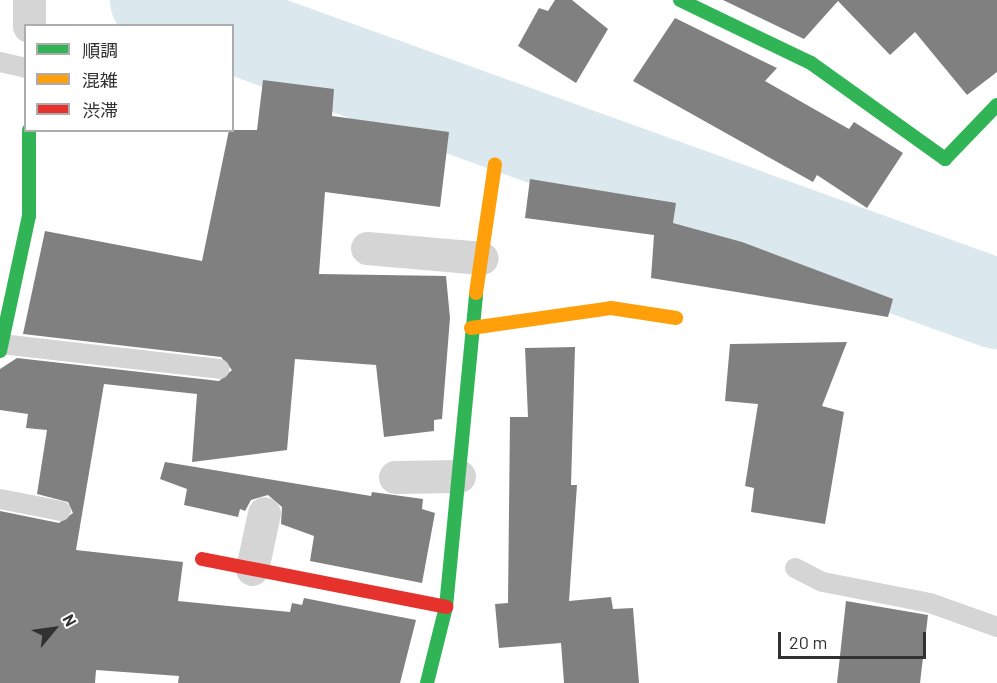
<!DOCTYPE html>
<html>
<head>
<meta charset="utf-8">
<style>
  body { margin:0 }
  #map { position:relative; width:997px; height:683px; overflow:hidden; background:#fff; font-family:Barlow,"Noto Sans JP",sans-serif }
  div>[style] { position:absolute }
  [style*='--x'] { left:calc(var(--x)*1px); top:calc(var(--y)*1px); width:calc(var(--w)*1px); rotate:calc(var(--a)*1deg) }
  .river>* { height:90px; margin:-45px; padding:0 45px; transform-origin:45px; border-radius:45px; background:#dbe9ee }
  .building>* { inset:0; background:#808080 }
  .lane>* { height:20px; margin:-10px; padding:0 10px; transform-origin:10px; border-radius:10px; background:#d5d5d5 }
  .street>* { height:33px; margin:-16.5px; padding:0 16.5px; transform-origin:16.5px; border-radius:16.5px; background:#d5d5d5 }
  .fast>* { height:14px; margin:-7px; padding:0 7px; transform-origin:7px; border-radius:7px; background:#30b455 }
  .slow>* { height:14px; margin:-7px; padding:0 7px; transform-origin:7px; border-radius:7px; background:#ff9f0a }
  .jam>* { height:14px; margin:-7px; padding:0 7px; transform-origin:7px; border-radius:7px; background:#e5322d }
  span { translate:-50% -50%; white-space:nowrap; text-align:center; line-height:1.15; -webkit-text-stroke:6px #fff; paint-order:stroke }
  .legend { position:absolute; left:24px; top:24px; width:210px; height:108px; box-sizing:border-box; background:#fff; border:2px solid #adadad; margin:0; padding:8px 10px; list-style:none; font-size:18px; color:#313131 }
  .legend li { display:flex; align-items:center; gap:12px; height:30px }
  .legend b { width:30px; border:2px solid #adadad }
  .north { position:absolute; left:24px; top:599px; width:60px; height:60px; -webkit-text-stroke:4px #fff; paint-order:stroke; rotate:61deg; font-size:16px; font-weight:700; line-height:24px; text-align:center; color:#313131 }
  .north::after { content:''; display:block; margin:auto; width:21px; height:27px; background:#313131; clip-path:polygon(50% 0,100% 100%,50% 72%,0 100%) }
  .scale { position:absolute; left:778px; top:632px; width:148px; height:27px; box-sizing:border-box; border:3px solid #313131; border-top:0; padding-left:8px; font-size:18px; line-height:21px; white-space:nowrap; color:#313131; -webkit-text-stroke:4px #fff; paint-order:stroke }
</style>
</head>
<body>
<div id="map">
  <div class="river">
    <div style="--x:155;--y:0;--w:76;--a:20.1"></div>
    <div style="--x:232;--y:28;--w:813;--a:19.84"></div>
  </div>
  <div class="building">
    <div style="clip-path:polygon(555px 0,572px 0,608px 29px,576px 83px,518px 46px,539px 8px,548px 11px)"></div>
    <div style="clip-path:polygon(723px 0,997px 0,997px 72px,967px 95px,915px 32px,890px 55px,838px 1px,804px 39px)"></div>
    <div style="clip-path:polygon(675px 18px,777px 68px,765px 81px,849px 129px,854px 122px,903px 153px,867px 208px,817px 175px,813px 182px,633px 81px)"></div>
    <div style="clip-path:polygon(263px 80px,334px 89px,332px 116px,449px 132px,440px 207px,325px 192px,319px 274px,446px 276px,450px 318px,442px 419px,434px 420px,434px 431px,384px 437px,376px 365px,295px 359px,287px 450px,192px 462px,197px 394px,104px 384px,76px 550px,183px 562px,178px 601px,290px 612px,292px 603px,302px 605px,304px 598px,416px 620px,400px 683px,178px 683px,179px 676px,96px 670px,95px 683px,0 683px,0 511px,59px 523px,73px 513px,68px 502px,37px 494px,47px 430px,26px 428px,28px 414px,0 410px,0 369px,17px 358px,219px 381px,232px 370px,221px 357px,23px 334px,45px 231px,202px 261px,229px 130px,257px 130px)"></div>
    <div style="clip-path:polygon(530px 179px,676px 203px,673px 223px,742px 242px,893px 299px,888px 317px,651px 278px,654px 235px,525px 218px)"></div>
    <div style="clip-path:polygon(847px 342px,822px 406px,844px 412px,825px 524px,751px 512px,754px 488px,745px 486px,758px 404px,725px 401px,730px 344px)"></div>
    <div style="clip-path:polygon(575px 347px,571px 485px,577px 485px,569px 601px,611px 597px,613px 609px,633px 608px,639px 683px,564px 683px,561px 643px,499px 648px,495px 604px,508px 603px,510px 417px,528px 417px,525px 348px)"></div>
    <div style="clip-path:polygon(165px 462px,371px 496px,372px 492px,423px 499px,422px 509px,435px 513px,422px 583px,310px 561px,314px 536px,281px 524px,282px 507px,268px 495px,251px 500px,245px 511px,240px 509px,238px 517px,184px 505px,187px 489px,160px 479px)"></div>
    <div style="clip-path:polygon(846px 601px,928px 615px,920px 683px,837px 683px)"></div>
  </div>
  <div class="lane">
    <div style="--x:0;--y:62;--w:27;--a:13"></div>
    <div style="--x:1;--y:344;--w:220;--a:6.5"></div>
    <div style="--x:0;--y:499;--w:62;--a:11.1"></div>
    <div style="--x:795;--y:568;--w:31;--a:27"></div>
    <div style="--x:823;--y:582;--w:109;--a:11.1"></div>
    <div style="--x:930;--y:603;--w:71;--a:19.7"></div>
  </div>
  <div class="street">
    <div style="--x:29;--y:0;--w:26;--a:90"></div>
    <div style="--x:367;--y:248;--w:115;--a:5"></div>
    <div style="--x:395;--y:477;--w:64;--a:-0.9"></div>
    <div style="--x:252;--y:569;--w:57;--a:-77.9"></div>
  </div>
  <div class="fast">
    <div style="--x:680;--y:0;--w:145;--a:25.7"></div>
    <div style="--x:811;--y:63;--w:165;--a:35.6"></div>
    <div style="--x:945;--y:159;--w:75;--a:-46.1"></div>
    <div style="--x:0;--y:351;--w:138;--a:-77.9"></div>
    <div style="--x:29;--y:216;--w:86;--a:-90"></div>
    <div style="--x:427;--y:683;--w:78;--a:-76"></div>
    <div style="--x:446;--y:607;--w:315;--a:-84.5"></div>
  </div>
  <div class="slow">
    <div style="--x:476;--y:293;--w:130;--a:-81.6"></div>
    <div style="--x:471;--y:328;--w:141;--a:-8.1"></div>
    <div style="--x:611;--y:308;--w:66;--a:8.7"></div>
  </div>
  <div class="jam">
    <div style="--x:202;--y:559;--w:249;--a:11.1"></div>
  </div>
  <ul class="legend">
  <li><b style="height:8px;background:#30b455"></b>順調</li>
  <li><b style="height:8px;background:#ff9f0a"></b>混雑</li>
  <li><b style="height:8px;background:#e5322d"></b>渋滞</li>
  </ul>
  <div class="north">N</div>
  <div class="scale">20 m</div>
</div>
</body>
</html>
